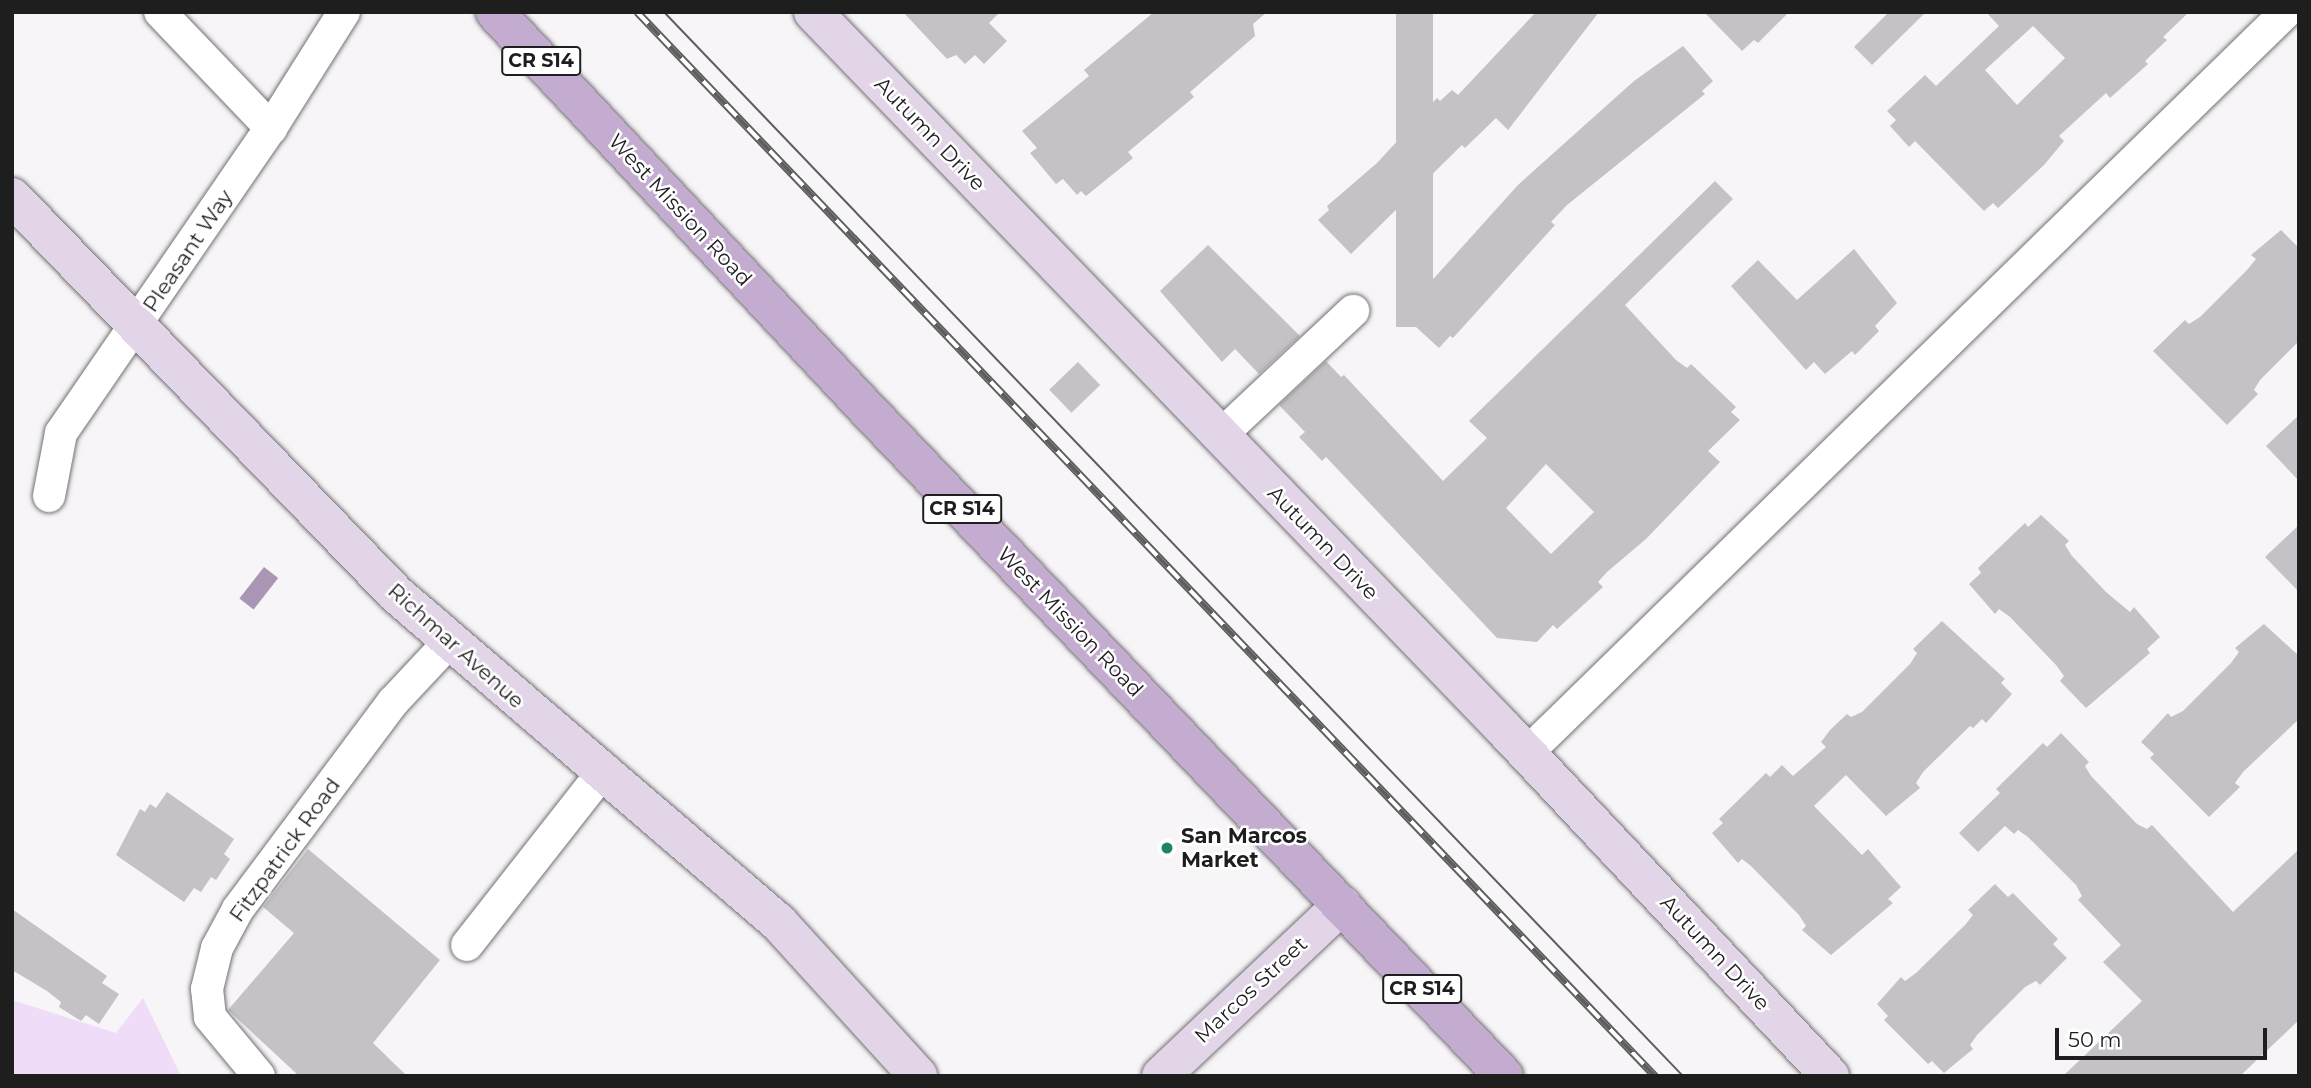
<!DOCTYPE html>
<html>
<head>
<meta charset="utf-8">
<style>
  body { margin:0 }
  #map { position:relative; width:2311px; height:1088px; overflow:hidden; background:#f7f5f8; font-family:Montserrat,sans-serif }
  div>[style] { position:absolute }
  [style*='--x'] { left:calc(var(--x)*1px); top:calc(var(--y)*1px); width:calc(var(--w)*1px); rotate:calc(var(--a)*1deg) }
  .green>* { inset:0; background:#efdcf8 }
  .water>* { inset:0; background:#aa95b5; transform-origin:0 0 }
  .building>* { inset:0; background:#c4c2c6; transform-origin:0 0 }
  .roads { filter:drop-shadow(0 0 2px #737174) drop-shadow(0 0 2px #737174) }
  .street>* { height:32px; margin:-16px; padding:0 16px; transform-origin:16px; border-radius:16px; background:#fff }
  .secondary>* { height:38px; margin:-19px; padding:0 19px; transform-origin:19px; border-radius:19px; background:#e2d5e7 }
  .primary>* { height:38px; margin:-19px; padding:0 19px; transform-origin:19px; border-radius:19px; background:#c4acd0 }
  .tram>* { height:2px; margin:-1px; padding:0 1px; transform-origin:1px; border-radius:1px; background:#5f5e5f }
  .rail>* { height:8px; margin-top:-4px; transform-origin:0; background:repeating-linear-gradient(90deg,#fff 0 16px,#5f5e5f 0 32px); box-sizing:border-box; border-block:2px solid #5f5e5f }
  .dots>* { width:19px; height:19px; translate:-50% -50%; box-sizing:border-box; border:4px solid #fff; border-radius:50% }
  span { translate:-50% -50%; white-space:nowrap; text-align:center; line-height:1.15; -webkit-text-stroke:5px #fff; paint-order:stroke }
  .shield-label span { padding:2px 5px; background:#fff; border:2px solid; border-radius:5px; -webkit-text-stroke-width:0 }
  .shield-label { font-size:19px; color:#1f1e1f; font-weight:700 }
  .street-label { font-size:21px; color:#1f1e1f }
  .poi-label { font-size:21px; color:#1f1e1f; font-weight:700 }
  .left { translate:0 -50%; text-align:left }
  .frame { position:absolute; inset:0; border:14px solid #1f1e1f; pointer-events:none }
  .scale { position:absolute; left:2055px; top:1028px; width:212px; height:32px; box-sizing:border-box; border:4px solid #1f1e1f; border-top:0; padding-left:9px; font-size:21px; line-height:24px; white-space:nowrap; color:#1f1e1f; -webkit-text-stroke:5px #fff; paint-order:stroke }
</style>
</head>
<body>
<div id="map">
  <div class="green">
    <div style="clip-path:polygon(143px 998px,181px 1076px,12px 1076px,12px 1000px,116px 1033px)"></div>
  </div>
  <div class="water">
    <div style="left:264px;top:567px;width:18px;height:40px;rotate:38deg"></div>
  </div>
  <div class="building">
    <div style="clip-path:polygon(903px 12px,1000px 12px,989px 23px,1007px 41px,984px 64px,975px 55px,965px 64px,956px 55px,947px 59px)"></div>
    <div style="clip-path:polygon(1154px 12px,1267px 12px,1253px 24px,1255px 36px,1190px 92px,1194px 97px,1128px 152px,1133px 158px,1086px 196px,1081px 191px,1077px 195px,1063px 179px,1056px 184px,1030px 153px,1037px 148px,1022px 131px,1089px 76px,1084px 70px)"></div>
    <div style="left:1396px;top:12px;width:37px;height:315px"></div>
    <div style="clip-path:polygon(1536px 12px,1599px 12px,1508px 130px,1496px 118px,1465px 148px,1462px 145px,1351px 254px,1318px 220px,1329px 210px,1327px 206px,1377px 163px,1437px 98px,1440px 101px,1452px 90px,1458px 95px)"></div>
    <div style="clip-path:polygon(1704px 12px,1789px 12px,1758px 43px,1754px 40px,1742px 51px)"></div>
    <div style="clip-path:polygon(1889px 12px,1926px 12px,1872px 65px,1854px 47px)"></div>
    <div style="clip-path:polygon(evenodd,1986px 12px,2189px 12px,2163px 37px,2167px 40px,2145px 61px,2148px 64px,2110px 98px,2106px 93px,2059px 136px,2064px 141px,2044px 165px,1998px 208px,1993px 203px,1984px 211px,1915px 141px,1909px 147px,1890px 126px,1896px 120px,1887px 111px,1925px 75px,1936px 86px,1999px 26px,1986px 12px,2033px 26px,2065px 58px,2017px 105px,1985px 70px,2033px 26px)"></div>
    <div style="clip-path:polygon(1683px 46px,1713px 81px,1702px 91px,1705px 94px,1567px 205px,1551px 222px,1555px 225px,1453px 338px,1450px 336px,1439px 348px,1405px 317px,1411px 310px,1408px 307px,1518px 185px,1634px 81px)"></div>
    <div style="clip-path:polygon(evenodd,1715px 181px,1733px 199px,1625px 305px,1676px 360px,1687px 368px,1691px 364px,1736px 407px,1731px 412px,1740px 420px,1708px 451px,1720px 462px,1646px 539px,1607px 572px,1598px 582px,1603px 587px,1557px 629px,1553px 625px,1537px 642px,1497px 638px,1326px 457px,1322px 461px,1299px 437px,1305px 432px,1279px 405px,1326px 361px,1341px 377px,1344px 375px,1443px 481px,1487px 438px,1469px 421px,1715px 181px,1546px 464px,1594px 512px,1551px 554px,1506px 508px,1546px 464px)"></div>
    <div style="clip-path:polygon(2281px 230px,2299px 248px,2299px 341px,2260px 380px,2254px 390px,2258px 394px,2227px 425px,2153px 351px,2185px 320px,2189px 324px,2200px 317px,2247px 270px,2256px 259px,2251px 255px)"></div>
    <div style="clip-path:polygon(1208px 245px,1300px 336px,1259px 374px,1235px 349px,1222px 362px,1160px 291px)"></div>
    <div style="clip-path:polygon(1854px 249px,1897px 303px,1875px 326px,1879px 331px,1855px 355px,1852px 351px,1825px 374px,1814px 362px,1806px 370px,1731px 286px,1758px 260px,1797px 300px)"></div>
    <div style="left:1078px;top:362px;width:32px;height:40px;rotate:46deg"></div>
    <div style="clip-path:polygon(2299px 415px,2299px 481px,2266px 446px)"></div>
    <div style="clip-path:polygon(2041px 515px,2069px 541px,2065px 545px,2072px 556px,2106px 592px,2130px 612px,2134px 607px,2160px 637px,2147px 649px,2150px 653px,2086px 708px,2060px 681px,2064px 676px,2056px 665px,2010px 617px,1999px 609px,1995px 614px,1969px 584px,1981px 573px,1978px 568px,2025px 523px,2028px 527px)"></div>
    <div style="clip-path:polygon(2299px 525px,2299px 592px,2265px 557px)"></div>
    <div style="clip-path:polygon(1942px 621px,2005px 679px,2001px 683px,2012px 694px,1986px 723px,1982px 719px,1973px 728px,1970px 726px,1923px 772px,1916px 783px,1920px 788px,1886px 816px,1846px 775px,1814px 806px,1862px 855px,1868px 849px,1901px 887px,1888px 899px,1893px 903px,1831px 955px,1802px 930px,1806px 926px,1799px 915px,1751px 866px,1742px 859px,1738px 863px,1712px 833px,1723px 823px,1719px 819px,1766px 773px,1770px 777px,1782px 765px,1793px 776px,1826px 747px,1821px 742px,1830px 730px,1847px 714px,1851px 717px,1862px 712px,1910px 664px,1917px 653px,1913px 649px)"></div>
    <div style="clip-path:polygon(2264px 624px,2299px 656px,2299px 719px,2243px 772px,2235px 783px,2240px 787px,2209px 817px,2150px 758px,2154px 754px,2141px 742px,2168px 713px,2171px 717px,2183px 711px,2231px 663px,2239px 652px,2235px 648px)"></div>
    <div style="clip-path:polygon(2061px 733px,2089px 762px,2085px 766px,2091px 776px,2137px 824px,2147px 829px,2152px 825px,2233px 912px,2299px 849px,2299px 1020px,2240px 1076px,2063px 1076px,2142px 1001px,2103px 962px,2121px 945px,2078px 900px,2082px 896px,2076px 885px,2028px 837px,2018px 830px,2014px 834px,2005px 826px,1978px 852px,1959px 833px,2000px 793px,1996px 789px,2043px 743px,2047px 747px)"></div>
    <div style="clip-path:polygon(167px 792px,234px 839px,224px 854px,230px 859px,216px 880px,211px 877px,201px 892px,194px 888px,184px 902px,116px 855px,140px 809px,145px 812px,150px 804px,156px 808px)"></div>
    <div style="clip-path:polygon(308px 849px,440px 960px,373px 1043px,407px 1076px,299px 1076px,228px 1010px,294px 933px,263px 907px)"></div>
    <div style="clip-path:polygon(1995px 884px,2008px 897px,2013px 893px,2058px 939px,2053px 944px,2067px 958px,2040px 985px,2036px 981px,2025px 987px,1977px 1035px,1970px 1045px,1973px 1049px,1944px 1073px,1932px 1061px,1928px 1064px,1884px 1020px,1888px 1016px,1877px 1004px,1901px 977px,1905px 981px,1916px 973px,1965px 925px,1973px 915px,1968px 910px)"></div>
    <div style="clip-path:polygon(12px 909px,107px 976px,102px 983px,119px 994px,99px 1024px,86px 1015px,81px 1021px,59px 1007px,61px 1002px,47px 991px,12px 970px)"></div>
  </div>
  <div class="roads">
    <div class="street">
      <div style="--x:160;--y:12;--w:161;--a:46.3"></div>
      <div style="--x:1220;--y:436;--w:183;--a:-43.2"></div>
      <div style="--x:49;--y:496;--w:64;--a:-79.2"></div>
      <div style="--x:61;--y:433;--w:370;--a:-55.5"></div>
      <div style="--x:271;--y:128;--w:137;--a:-57.8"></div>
      <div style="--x:1527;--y:753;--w:1061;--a:-44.31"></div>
      <div style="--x:467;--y:945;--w:219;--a:-51.9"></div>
      <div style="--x:259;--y:1076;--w:77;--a:-129.7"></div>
      <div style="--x:210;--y:1017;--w:28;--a:-96"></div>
      <div style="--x:207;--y:989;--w:42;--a:-76.3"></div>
      <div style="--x:217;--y:948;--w:44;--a:-61.7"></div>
      <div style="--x:238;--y:909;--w:259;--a:-53.2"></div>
      <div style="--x:393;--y:702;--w:83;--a:-46.9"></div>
    </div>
    <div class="secondary">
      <div style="--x:813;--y:12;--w:997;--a:46.06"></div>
      <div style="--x:1505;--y:730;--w:475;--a:46.8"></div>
      <div style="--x:12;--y:197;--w:552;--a:45.95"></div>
      <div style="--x:396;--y:594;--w:505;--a:40.66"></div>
      <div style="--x:779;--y:923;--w:207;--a:47.7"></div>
      <div style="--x:1161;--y:1076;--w:249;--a:-43.4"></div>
    </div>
    <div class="primary">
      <div style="--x:495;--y:12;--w:538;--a:46.88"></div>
      <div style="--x:863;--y:405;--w:928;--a:46.31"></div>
    </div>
  </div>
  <div class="tram">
    <div style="--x:664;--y:12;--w:1473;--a:46.24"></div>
  </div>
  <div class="rail">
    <div style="--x:637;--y:12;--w:1473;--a:46.27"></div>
  </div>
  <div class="dots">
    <div style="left:1167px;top:848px;background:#1c8662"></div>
  </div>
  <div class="shield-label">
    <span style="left:541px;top:61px">CR S14</span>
    <span style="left:962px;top:509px">CR S14</span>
    <span style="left:1422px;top:989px">CR S14</span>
  </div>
  <div class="street-label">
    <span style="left:930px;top:134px;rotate:46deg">Autumn Drive</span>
    <span style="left:680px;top:210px;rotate:47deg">West Mission Road</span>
    <span style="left:188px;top:251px;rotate:-56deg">Pleasant Way</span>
    <span style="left:1323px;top:543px;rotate:46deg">Autumn Drive</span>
    <span style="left:1070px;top:622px;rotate:46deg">West Mission Road</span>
    <span style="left:456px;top:646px;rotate:42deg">Richmar Avenue</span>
    <span style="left:285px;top:850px;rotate:-54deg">Fitzpatrick Road</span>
    <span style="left:1715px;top:953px;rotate:47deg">Autumn Drive</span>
    <span style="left:1251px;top:990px;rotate:-43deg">Marcos Street</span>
  </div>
  <div class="poi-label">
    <span class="left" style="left:1181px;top:848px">San Marcos<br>Market</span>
  </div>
  <div class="frame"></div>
  <div class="scale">50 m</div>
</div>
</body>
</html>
